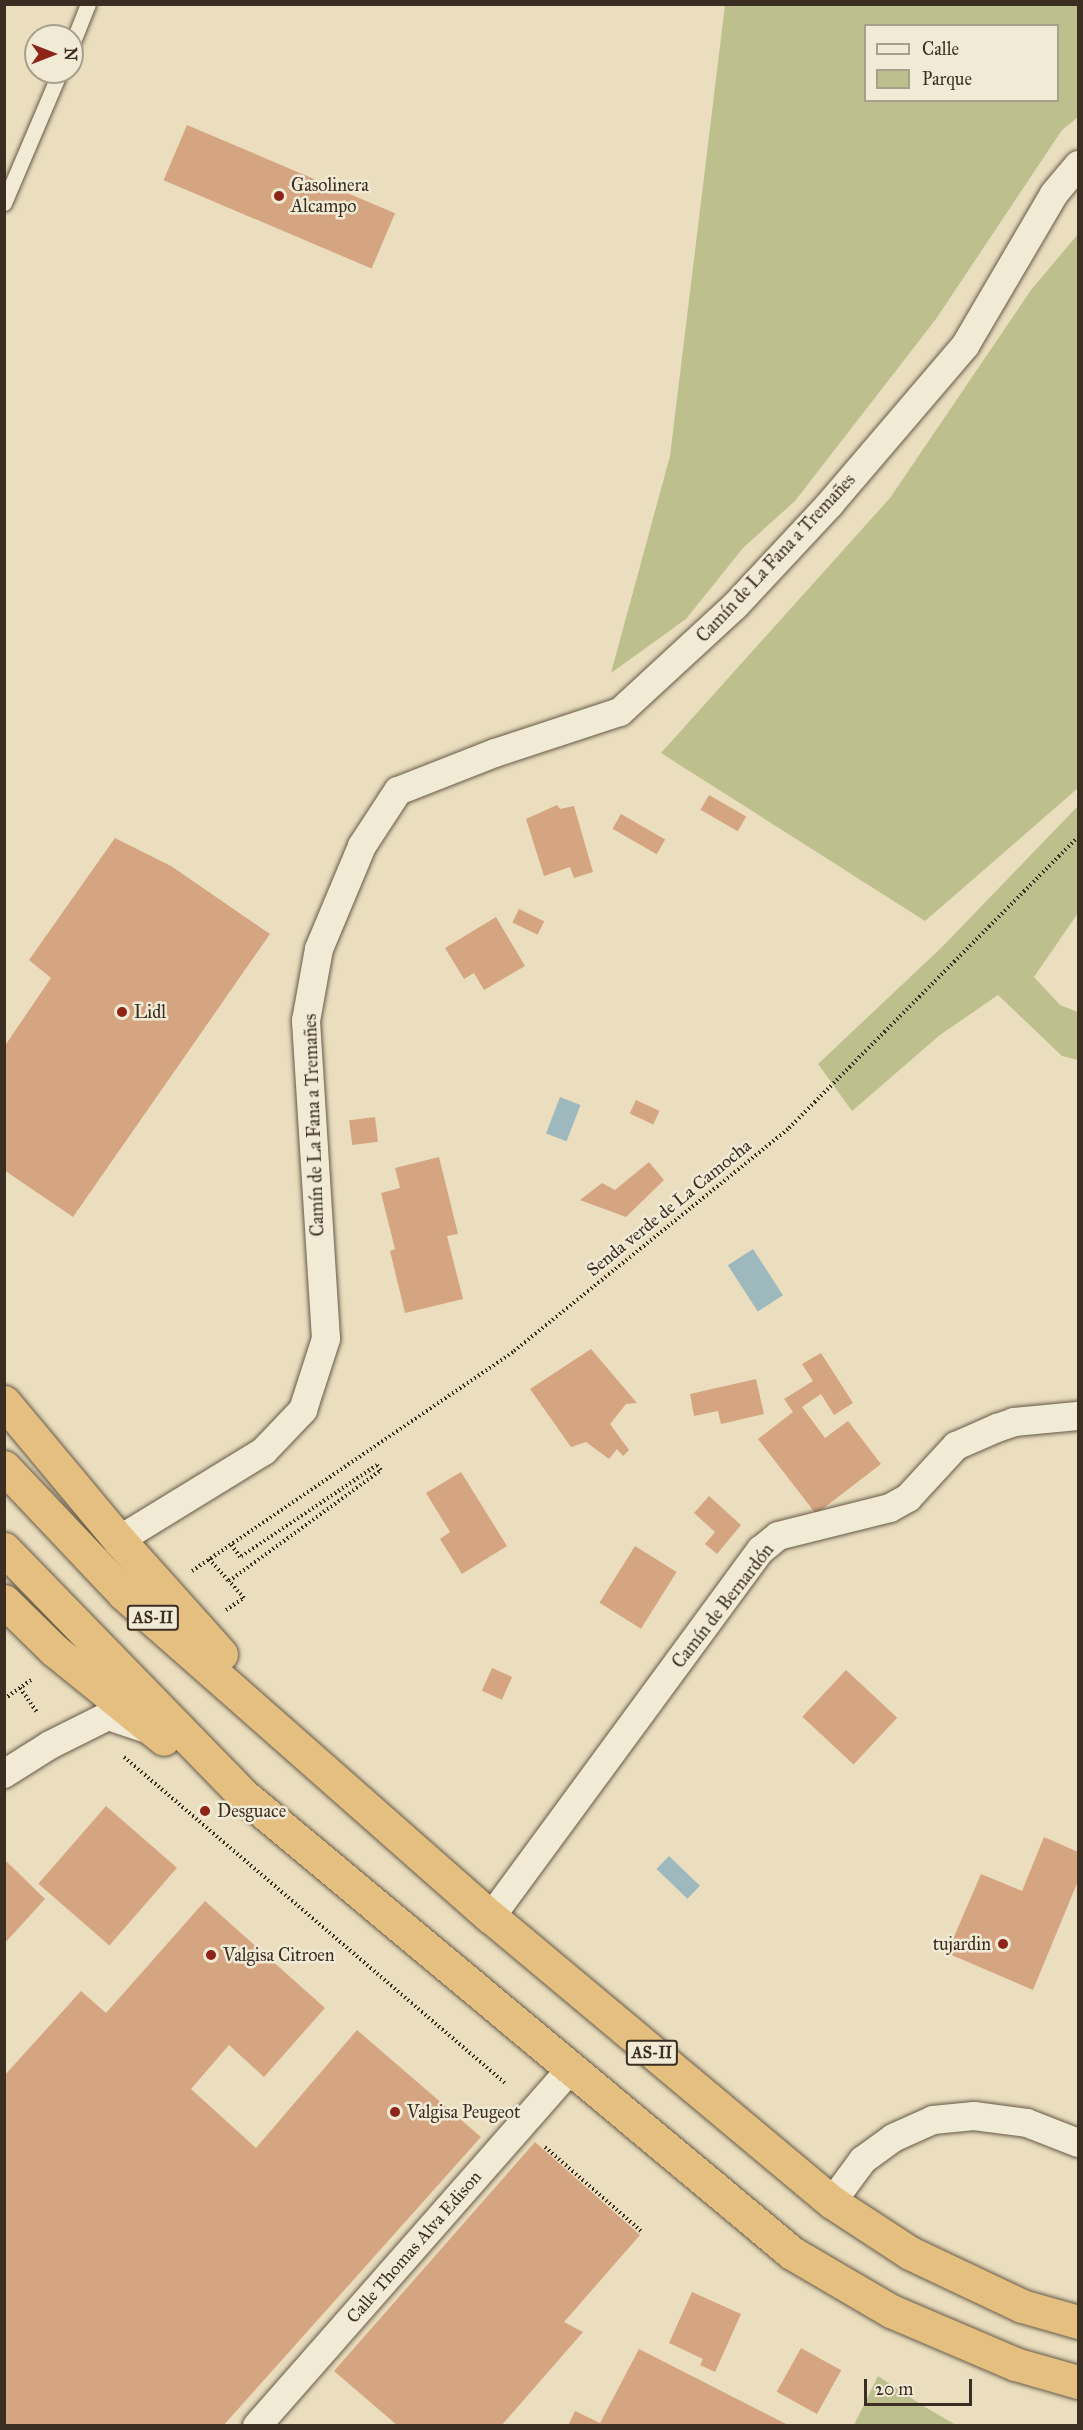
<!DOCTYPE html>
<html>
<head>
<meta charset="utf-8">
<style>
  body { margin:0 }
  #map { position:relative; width:1083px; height:2430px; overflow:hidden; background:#eadebe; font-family:"IM FELL Great Primer",serif }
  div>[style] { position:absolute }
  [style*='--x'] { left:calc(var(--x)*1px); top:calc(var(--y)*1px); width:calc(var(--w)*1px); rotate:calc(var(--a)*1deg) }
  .green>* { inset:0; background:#bdc08d }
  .water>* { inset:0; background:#9eb9bd; transform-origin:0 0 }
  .building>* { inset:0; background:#d5a582; transform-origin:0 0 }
  .path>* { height:4px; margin-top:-2px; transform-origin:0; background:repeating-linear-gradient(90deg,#3a2e22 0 1.5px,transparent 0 4.5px) }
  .roads { filter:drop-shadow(0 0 2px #665a49) drop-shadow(0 0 2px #665a49) }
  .service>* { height:15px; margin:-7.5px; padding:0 7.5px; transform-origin:7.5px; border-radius:7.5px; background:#f1ead5 }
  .minor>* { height:28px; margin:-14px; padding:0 14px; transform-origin:14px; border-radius:14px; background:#f1ead5 }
  .trunk>* { height:33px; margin:-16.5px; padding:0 16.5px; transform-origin:16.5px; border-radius:16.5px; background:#e5bf7f }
  .dots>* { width:16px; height:16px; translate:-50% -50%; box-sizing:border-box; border:3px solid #f1ead5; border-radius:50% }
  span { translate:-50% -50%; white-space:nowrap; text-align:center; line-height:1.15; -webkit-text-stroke:5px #f1ead5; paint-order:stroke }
  .shield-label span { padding:2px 4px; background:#f1ead5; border:2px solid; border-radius:4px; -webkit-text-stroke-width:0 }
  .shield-label { font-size:16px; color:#3a2e22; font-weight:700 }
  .poi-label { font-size:18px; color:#3a2e22 }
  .left { translate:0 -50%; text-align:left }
  .right { translate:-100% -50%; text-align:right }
  .street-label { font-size:18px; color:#3a2e22 }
  .frame { position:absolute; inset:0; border:6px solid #3a2e22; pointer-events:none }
  .legend { position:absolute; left:864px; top:24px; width:195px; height:78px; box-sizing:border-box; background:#f1ead5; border:2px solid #a89f8d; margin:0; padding:8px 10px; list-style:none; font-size:18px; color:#3a2e22 }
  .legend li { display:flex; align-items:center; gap:12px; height:30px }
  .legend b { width:30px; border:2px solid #a89f8d }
  .north { position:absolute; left:24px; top:24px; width:60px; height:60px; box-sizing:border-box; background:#f1ead5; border:2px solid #a89f8d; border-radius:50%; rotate:90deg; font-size:16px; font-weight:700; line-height:24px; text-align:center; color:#3a2e22 }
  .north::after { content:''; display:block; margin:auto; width:21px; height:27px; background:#8f2418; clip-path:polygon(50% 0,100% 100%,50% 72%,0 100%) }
  .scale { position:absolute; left:864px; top:2379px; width:108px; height:27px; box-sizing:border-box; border:3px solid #3a2e22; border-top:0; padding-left:8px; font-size:18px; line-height:21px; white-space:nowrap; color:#3a2e22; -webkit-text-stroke:4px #f1ead5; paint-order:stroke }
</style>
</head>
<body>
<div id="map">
  <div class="green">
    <div style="clip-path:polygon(evenodd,725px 5px,1078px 5px,1078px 117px,1062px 130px,936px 319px,795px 501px,743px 548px,686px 619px,611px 673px,670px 456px,725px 5px,866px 26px,1058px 26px,1058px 100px,866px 100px,866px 26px)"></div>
    <div style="clip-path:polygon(1078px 234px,1078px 788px,925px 921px,661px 753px,890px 498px,1031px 290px)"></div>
    <div style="clip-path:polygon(1078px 806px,1078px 913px,1034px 977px,1060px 1005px,1078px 1012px,1078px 1060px,1062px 1056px,998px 995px,940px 1035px,852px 1111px,818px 1064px,942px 947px)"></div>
    <div style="clip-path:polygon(878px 2376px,925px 2407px,956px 2425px,854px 2425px)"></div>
  </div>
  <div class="water">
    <div style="left:560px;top:1097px;width:22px;height:39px;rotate:21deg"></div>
    <div style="left:753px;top:1249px;width:55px;height:30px;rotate:57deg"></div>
    <div style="left:669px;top:1856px;width:43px;height:18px;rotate:44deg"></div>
  </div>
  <div class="building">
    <div style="left:187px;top:125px;width:226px;height:60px;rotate:23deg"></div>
    <div style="left:709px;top:795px;width:43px;height:17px;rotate:30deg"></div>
    <div style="clip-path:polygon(557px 805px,560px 809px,574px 806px,593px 872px,574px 878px,570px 867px,544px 876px,526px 819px)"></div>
    <div style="left:621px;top:814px;width:51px;height:17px;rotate:30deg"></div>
    <div style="clip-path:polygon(115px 838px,171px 866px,270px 934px,73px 1217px,4px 1170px,4px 1047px,51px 978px,29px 960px)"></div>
    <div style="left:519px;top:909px;width:28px;height:15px;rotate:26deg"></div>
    <div style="clip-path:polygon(496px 917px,525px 966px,484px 990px,474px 973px,464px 979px,445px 948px)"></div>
    <div style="left:636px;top:1100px;width:26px;height:15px;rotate:25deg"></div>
    <div style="left:375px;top:1117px;width:25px;height:26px;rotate:83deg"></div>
    <div style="clip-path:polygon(439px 1157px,458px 1234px,447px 1236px,463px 1299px,405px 1313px,390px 1251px,395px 1249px,381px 1193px,400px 1188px,395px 1168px)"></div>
    <div style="clip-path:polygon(649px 1162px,664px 1180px,626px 1217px,580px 1200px,602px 1183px,615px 1190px)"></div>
    <div style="clip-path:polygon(591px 1349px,637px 1403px,626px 1404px,610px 1424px,629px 1450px,623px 1456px,617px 1449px,609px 1459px,586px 1442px,571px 1447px,530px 1389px)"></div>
    <div style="clip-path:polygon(821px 1353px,853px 1403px,834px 1415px,821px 1394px,802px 1407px,825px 1438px,848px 1421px,881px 1464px,816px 1514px,758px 1439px,793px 1412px,784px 1399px,813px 1381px,802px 1364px)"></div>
    <div style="clip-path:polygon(756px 1379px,764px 1414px,721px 1424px,718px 1411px,694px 1416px,690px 1394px)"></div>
    <div style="clip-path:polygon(461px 1472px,507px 1546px,462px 1574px,440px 1539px,450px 1532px,426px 1493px)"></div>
    <div style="clip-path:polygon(709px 1496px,741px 1525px,717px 1554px,705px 1544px,715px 1532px,694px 1513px)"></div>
    <div style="left:635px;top:1546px;width:49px;height:67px;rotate:32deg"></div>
    <div style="left:492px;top:1668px;width:22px;height:25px;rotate:24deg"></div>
    <div style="left:846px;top:1670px;width:70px;height:64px;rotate:43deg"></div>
    <div style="left:106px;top:1806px;width:94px;height:103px;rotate:41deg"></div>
    <div style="clip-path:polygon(1044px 1837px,1078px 1852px,1078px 1881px,1033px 1990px,947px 1953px,981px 1874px,1022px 1891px)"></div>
    <div style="clip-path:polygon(4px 1859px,45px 1899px,4px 1944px)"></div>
    <div style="clip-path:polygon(205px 1901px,325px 2008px,264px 2077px,229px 2045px,191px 2089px,256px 2148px,357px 2030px,481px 2137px,223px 2426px,4px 2426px,4px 2076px,81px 1991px,106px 2013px)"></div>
    <div style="clip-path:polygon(535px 2142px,640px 2235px,564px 2322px,583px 2332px,501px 2426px,398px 2426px,334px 2371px)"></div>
    <div style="clip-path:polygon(692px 2292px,741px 2314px,715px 2372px,700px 2365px,703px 2359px,669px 2343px)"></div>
    <div style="left:801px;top:2348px;width:46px;height:50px;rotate:29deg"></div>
    <div style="clip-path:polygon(639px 2349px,790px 2426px,568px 2426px,575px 2411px,600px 2423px)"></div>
  </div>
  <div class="path">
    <div style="--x:209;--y:1559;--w:30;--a:48"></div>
    <div style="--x:192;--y:1571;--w:390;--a:-34.3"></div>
    <div style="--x:514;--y:1351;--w:354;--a:-39"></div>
    <div style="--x:789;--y:1128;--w:410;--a:-45.2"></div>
    <div style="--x:226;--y:1610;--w:22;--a:-34"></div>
    <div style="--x:244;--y:1598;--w:23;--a:-131"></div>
    <div style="--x:229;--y:1581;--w:188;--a:-36.1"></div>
    <div style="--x:381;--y:1470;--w:6;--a:-129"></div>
    <div style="--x:377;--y:1465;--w:165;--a:146.1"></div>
    <div style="--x:240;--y:1557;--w:16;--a:-125"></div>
    <div style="--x:20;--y:1688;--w:29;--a:55"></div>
    <div style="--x:4;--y:1699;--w:35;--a:-35"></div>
    <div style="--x:124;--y:1757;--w:501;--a:40.55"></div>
    <div style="--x:545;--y:2147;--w:128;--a:41.2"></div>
  </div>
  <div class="roads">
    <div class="service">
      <div style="--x:72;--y:44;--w:43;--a:-68.2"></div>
      <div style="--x:4;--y:203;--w:142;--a:-66.9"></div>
    </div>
    <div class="minor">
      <div style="--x:119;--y:1540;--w:170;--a:-31.5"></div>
      <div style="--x:264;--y:1451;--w:57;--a:-46.4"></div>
      <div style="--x:303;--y:1410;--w:75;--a:-72.1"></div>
      <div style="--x:326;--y:1339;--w:319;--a:-93.6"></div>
      <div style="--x:306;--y:1021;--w:73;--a:-79.8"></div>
      <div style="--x:319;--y:949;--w:112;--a:-67.3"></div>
      <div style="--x:362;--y:846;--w:66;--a:-56.8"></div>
      <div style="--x:398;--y:791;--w:104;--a:-21.4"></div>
      <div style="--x:495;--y:753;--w:132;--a:-18.2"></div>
      <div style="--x:620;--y:712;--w:156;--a:-42.7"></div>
      <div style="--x:735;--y:606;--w:139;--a:-47"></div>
      <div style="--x:830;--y:504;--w:208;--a:-49.5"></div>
      <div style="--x:965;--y:346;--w:176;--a:-59.6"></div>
      <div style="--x:1054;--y:194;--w:38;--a:-50"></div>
      <div style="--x:4;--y:1774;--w:54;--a:-32.2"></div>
      <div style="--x:50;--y:1745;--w:65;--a:-26.6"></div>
      <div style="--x:108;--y:1716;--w:41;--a:18.4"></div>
      <div style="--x:491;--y:1917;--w:456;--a:-53.7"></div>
      <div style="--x:761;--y:1550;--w:22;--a:-39"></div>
      <div style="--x:778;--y:1536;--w:115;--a:-14"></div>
      <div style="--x:890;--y:1508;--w:21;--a:-29"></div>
      <div style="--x:908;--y:1498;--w:71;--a:-47.3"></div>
      <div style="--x:956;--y:1446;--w:45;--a:-23.7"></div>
      <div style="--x:997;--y:1428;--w:18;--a:-19"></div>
      <div style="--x:1014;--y:1422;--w:64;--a:-5.4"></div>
      <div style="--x:832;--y:2202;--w:52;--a:-53.6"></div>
      <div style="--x:863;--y:2160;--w:37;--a:-36"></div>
      <div style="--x:893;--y:2138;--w:44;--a:-24.2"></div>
      <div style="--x:933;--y:2120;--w:41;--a:-5.6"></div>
      <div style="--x:974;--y:2116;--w:53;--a:7.5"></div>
      <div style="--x:1027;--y:2123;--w:55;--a:21.4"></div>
      <div style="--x:257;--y:2426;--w:475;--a:-48.7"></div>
    </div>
    <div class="trunk">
      <div style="--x:4;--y:1402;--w:180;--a:50.2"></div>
      <div style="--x:119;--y:1540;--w:153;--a:48.2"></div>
      <div style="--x:4;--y:1467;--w:173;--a:46.6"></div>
      <div style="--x:123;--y:1593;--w:490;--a:41.4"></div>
      <div style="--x:491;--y:1917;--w:444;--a:39.9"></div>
      <div style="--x:832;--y:2202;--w:93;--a:33.2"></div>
      <div style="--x:910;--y:2253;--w:124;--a:25.3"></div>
      <div style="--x:1022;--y:2306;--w:58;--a:15.9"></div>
      <div style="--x:4;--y:1549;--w:342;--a:45.8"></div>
      <div style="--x:242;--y:1794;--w:716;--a:39.85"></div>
      <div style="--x:792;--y:2253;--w:115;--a:30.4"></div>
      <div style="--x:891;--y:2311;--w:135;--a:23.1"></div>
      <div style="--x:1015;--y:2364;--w:66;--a:15.9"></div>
      <div style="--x:4;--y:1601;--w:70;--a:44.4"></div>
      <div style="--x:54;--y:1650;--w:141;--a:39"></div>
    </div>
  </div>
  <div class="dots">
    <div style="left:279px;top:196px;background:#8f2418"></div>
    <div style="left:122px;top:1012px;background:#8f2418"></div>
    <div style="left:205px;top:1811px;background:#8f2418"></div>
    <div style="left:1003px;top:1944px;background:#8f2418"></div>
    <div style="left:211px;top:1955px;background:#8f2418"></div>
    <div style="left:395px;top:2112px;background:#8f2418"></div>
  </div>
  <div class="shield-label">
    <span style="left:153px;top:1618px">AS-II</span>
    <span style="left:652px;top:2053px">AS-II</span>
  </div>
  <div class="poi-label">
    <span class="left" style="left:291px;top:196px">Gasolinera<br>Alcampo</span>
    <span class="left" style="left:134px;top:1012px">Lidl</span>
    <span class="left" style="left:217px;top:1811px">Desguace</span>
    <span class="right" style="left:991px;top:1944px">tujardin</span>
    <span class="left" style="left:223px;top:1955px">Valgisa Citroen</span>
    <span class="left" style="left:407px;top:2112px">Valgisa Peugeot</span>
  </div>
  <div class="street-label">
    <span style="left:776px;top:558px;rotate:-47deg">Camín de La Fana a Tremañes</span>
    <span style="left:314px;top:1125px;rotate:-92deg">Camín de La Fana a Tremañes</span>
    <span style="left:669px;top:1208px;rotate:-39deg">Senda verde de La Camocha</span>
    <span style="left:723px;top:1606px;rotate:-52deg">Camín de Bernardón</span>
    <span style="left:414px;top:2247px;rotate:-49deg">Calle Thomas Alva Edison</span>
  </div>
  <div class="frame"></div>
  <ul class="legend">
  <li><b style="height:8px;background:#f1ead5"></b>Calle</li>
  <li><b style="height:16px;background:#bdc08d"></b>Parque</li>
  </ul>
  <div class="north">N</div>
  <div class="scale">20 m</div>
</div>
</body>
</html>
